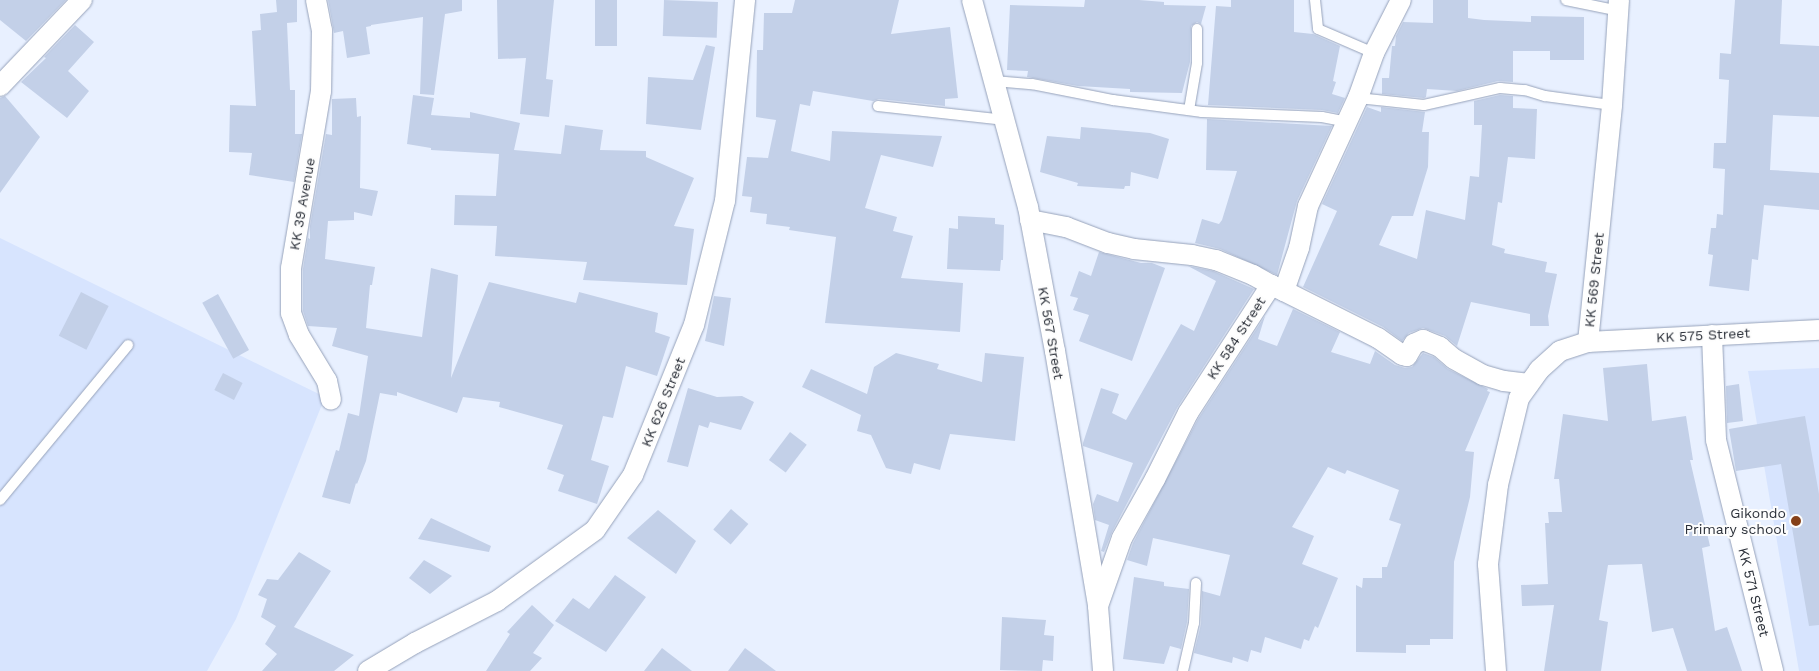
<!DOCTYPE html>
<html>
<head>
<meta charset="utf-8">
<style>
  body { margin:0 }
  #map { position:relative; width:1819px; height:671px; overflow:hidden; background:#e8f0ff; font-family:"Work Sans",sans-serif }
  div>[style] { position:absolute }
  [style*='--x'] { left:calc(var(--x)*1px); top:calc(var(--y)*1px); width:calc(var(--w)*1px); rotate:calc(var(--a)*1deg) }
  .built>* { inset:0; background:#d7e4fe }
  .building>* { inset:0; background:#c3d0e8; transform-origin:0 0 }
  .roads { filter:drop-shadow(0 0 1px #96a2ba) drop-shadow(0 0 1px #96a2ba) }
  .lane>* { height:10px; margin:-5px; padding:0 5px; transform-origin:5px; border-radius:5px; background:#fff }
  .street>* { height:20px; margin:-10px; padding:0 10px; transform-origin:10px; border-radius:10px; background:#fff }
  .dots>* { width:14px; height:14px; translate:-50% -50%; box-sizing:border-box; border:2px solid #fdfdfd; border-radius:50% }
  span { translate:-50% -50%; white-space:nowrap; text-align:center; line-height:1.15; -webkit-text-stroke:4px #fdfdfd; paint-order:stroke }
  .street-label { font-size:14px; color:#2b3039 }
  .poi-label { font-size:14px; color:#2b3039 }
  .right { translate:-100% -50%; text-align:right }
</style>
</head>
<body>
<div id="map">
  <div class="built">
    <div style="clip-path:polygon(0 238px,325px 397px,236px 619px,207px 671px,0 671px)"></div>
    <div style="clip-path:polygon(1819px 368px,1819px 671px,1799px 671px,1748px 371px)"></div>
  </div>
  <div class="building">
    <div style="clip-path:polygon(0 0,66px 0,26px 41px,0 20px)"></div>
    <div style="clip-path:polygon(276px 0,297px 0,297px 22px,287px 23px,290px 90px,295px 90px,295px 134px,302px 134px,294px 182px,249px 175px,252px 153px,229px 152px,230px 105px,256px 106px,252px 31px,261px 30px,260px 14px,277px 12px)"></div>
    <div style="clip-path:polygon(328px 0,462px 0,462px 11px,445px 14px,434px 95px,420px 94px,423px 17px,371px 25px,371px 26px,366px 27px,370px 54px,347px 58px,343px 31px,334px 33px)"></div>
    <div style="clip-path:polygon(497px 0,554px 0,546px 79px,553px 80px,549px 117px,520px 114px,526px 58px,498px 59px)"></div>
    <div style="left:595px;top:0;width:22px;height:46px"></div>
    <div style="left:664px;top:0;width:54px;height:36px;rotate:2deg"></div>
    <div style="clip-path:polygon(795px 0,899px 0,891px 34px,950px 27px,958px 98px,945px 99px,945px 106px,879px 99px,873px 101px,813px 91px,810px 106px,800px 104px,791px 151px,830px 161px,832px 131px,942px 136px,933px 167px,881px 155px,865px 208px,897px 217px,893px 231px,913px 236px,901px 278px,963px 283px,960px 332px,825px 323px,836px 237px,789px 230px,790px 227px,766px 224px,767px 214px,750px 212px,752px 197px,742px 196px,747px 157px,768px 158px,776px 120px,756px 117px,757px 50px,763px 50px,764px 13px,792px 13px)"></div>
    <div style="clip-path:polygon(1085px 0,1139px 0,1164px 2px,1164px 5px,1206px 6px,1201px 24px,1197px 22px,1191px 26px,1190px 62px,1182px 93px,1130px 92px,1130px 89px,1078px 86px,1027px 77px,1028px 71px,1007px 70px,1010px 5px,1084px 7px)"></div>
    <div style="clip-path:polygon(1231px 0,1294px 0,1294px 32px,1313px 34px,1340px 46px,1333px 81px,1336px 82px,1332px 94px,1345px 98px,1338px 113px,1322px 110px,1208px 105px,1216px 6px,1231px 7px)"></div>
    <div style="clip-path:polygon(1433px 0,1468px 0,1468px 18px,1484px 20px,1531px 22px,1531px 16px,1584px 17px,1584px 60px,1550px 60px,1550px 51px,1513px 51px,1513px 82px,1498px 81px,1457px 91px,1427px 89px,1426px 97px,1424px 98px,1382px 94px,1382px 78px,1389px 78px,1392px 46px,1395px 46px,1396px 36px,1403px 22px,1433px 23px)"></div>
    <div style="clip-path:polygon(1735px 0,1782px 0,1780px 44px,1819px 46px,1819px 117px,1773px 115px,1770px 170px,1819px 173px,1819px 210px,1764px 205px,1758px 260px,1752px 259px,1749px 291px,1709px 286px,1713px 255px,1708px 254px,1711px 228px,1716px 228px,1717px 214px,1723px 215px,1725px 169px,1713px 168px,1714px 143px,1726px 143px,1729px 80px,1719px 79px,1720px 53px,1731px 54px)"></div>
    <div style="clip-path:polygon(75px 25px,94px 42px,68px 71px,89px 91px,67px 118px,21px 82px,46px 58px,44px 57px)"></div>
    <div style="clip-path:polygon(706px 45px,715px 47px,701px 130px,646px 124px,648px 77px,693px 80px)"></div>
    <div style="clip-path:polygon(413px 95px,434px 98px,431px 115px,470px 118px,470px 112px,520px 123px,514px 150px,561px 154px,565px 125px,603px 130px,600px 150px,646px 151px,646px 157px,694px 178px,674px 226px,694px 229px,687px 285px,583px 280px,587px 262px,495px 256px,497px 226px,454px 225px,455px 195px,496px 196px,499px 154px,431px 150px,431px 148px,407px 144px)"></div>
    <div style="clip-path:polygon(1500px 95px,1513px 96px,1513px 108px,1537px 109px,1535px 159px,1508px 157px,1502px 203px,1498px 202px,1492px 245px,1505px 249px,1504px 253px,1547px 262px,1545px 272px,1557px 274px,1548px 316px,1549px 326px,1530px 326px,1530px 314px,1471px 302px,1457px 346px,1445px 336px,1423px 328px,1409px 333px,1402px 341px,1383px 327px,1303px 287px,1337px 211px,1322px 204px,1367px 107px,1381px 112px,1381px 107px,1425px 112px,1422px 132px,1429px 132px,1428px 167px,1413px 216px,1392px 216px,1379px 245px,1417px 259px,1426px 210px,1465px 220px,1470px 176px,1479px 177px,1482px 125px,1474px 125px,1474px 101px)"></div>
    <div style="clip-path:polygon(5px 96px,40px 137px,0 193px,0 98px)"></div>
    <div style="clip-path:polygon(356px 98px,357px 117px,361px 116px,360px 188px,378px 191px,372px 216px,354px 212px,354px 220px,328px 221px,325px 259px,375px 267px,372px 285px,370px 285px,366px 328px,422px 337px,431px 268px,458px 275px,451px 378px,489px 282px,576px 303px,579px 292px,658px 313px,655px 332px,670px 337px,657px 376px,626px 366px,613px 418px,603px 416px,591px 460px,609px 466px,597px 504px,558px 491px,564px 475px,547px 469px,563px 425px,499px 407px,500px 402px,463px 397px,457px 413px,397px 392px,397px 396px,380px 393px,366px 461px,357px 484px,356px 483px,350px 504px,322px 497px,336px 450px,339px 451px,348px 413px,359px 416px,368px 356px,332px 346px,337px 328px,308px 326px,303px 311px,303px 269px,308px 238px,310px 239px,310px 226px,326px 134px,332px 135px,332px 99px)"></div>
    <div style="clip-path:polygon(1207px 119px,1332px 126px,1297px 201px,1277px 275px,1220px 249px,1195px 243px,1202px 219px,1219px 224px,1222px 220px,1237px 171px,1206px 170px)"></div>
    <div style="clip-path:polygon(1081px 127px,1150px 133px,1169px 139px,1158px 179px,1131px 172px,1130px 186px,1125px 186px,1124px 189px,1077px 186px,1078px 183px,1040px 172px,1047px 136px,1080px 139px)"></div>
    <div style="clip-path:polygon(958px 216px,995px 218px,995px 224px,1004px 225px,1003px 260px,1001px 260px,1000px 271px,947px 269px,949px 228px,958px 229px)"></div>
    <div style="clip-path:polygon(1099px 252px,1141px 263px,1152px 263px,1165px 268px,1132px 361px,1079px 341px,1089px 315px,1073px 310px,1078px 298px,1070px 296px,1079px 271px,1091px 276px)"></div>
    <div style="clip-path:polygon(1188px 266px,1213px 271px,1254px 289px,1177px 408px,1112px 532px,1104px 552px,1101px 551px,1109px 525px,1095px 520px,1093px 504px,1097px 494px,1118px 502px,1133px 463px,1083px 446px,1083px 443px,1101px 388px,1119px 394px,1112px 413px,1126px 420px,1181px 324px,1194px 331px,1216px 281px)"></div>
    <div style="left:81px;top:292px;width:31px;height:49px;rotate:27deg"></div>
    <div style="left:218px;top:294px;width:64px;height:18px;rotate:61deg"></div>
    <div style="clip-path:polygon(714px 296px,731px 298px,724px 346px,705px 341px)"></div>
    <div style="clip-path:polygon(1293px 309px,1340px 332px,1331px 352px,1370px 364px,1375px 351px,1395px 365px,1405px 368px,1412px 367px,1423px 353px,1434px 357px,1448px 369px,1488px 389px,1487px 391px,1490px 392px,1465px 451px,1474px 452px,1470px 497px,1454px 562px,1453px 639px,1430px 639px,1430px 645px,1406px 645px,1406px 653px,1356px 652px,1356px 585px,1362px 588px,1363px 578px,1382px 578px,1382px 567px,1387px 567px,1401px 524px,1389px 520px,1399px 490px,1347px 470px,1345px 474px,1328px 467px,1292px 527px,1314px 536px,1302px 564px,1338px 578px,1318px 628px,1315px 626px,1309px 641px,1304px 639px,1301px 649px,1265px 637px,1261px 653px,1251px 650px,1248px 662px,1233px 657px,1232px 663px,1194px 653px,1201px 624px,1202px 591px,1220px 596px,1230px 555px,1153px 538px,1147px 566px,1127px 560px,1133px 543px,1198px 419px,1265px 316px,1258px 339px,1277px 346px)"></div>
    <div style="clip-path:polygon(896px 353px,939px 364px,937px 369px,982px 382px,985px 353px,1024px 357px,1015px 441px,950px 434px,940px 470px,914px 463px,911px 474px,886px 468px,871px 435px,857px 431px,861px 415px,802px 387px,811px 369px,867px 394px,874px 367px)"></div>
    <div style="clip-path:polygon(1647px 364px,1652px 421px,1686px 416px,1693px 460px,1690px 460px,1710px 546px,1702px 548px,1715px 631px,1727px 627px,1742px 671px,1687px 671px,1673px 628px,1652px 632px,1642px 564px,1608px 565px,1599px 620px,1608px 622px,1601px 671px,1544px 671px,1554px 605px,1522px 606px,1521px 585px,1548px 584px,1545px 523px,1549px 523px,1548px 512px,1562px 512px,1559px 479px,1554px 479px,1563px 414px,1608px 421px,1603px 368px)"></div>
    <div style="left:223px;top:373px;width:22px;height:19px;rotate:27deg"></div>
    <div style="clip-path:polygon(1739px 384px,1743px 421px,1727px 423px,1726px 386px)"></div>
    <div style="clip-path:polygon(688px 388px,717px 397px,742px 396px,754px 402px,741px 430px,710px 422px,708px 428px,699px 425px,688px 467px,667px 462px)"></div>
    <div style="clip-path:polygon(1805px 416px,1819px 494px,1819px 625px,1809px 626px,1781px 464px,1736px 471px,1729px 429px)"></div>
    <div style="left:790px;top:432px;width:21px;height:35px;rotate:37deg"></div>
    <div style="left:731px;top:509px;width:23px;height:27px;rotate:41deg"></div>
    <div style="clip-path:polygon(658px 510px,696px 541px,676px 574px,627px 538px)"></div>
    <div style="clip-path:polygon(431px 518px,491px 546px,489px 552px,418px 539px)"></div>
    <div style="clip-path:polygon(299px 552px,331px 571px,294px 627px,354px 655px,334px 671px,262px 671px,277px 654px,265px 644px,276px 626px,261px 617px,267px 599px,258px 595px,267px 579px,278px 580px)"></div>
    <div style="clip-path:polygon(424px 560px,452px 576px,430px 594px,409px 578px)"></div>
    <div style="clip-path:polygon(615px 575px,646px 597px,606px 652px,555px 621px,573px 598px,589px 609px)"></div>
    <div style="clip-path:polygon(1134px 577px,1164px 582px,1164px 586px,1189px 589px,1187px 622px,1181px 649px,1170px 646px,1164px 664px,1123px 659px)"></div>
    <div style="clip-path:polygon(532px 605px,554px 625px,533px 653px,542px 658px,530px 671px,486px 671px,510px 634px,507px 632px)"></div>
    <div style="clip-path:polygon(1002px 617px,1046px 620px,1044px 635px,1054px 636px,1053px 661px,1043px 660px,1042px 671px,1000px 670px)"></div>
    <div style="clip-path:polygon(662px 648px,692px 671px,644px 671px)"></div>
    <div style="clip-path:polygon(745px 648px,776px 671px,728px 671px)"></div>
  </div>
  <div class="roads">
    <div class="lane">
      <div style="--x:1315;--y:0;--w:29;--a:84"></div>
      <div style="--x:1318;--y:29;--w:61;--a:23.2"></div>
      <div style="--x:1566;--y:0;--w:54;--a:11.7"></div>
      <div style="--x:994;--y:81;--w:38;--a:5"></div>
      <div style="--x:1032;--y:84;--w:83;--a:11.2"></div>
      <div style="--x:1113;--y:100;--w:90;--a:7.7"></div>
      <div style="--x:1202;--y:112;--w:120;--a:2.4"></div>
      <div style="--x:1322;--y:117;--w:25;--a:11"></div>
      <div style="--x:1358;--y:98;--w:66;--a:6.1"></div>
      <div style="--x:1424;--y:105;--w:78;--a:-12.6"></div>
      <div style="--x:1500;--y:88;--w:25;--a:5"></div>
      <div style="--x:1525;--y:90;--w:21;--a:17"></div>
      <div style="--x:1545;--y:96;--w:68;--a:7.7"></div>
      <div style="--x:878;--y:106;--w:128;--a:6.3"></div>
      <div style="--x:1189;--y:110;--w:48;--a:-80.3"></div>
      <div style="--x:1197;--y:63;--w:34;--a:-90"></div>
      <div style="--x:0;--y:500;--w:201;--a:-50.4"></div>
      <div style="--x:1183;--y:671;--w:49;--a:-77.1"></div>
      <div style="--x:1194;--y:623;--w:40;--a:-87.1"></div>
    </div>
    <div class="street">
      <div style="--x:316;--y:0;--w:31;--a:79"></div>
      <div style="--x:322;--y:30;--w:61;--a:90.9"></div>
      <div style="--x:321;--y:91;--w:180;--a:99.6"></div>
      <div style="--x:291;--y:268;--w:45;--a:90"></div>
      <div style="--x:291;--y:313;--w:23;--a:70"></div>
      <div style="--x:299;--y:335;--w:54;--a:58.7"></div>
      <div style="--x:327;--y:381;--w:19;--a:78"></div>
      <div style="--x:972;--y:0;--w:214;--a:74.9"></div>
      <div style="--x:1028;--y:207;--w:147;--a:79.4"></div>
      <div style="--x:1055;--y:351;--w:259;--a:80.4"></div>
      <div style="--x:1098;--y:606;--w:65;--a:85.6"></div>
      <div style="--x:0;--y:86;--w:119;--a:-46.4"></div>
      <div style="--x:1030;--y:220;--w:37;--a:11"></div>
      <div style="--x:1066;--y:227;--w:45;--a:20.9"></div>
      <div style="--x:1108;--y:243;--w:27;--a:13"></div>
      <div style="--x:1134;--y:249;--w:58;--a:5.9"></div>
      <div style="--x:1192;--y:255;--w:25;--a:12"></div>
      <div style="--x:1216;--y:260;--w:40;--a:22"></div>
      <div style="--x:1253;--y:275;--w:21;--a:29"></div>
      <div style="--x:1284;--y:291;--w:105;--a:26.6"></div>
      <div style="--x:1378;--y:338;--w:29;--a:35"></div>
      <div style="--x:1402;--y:355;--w:5;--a:11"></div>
      <div style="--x:1407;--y:356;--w:14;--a:-60"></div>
      <div style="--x:1414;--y:344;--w:10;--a:-24"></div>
      <div style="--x:1423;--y:340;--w:18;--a:22"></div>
      <div style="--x:1440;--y:347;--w:18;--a:41"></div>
      <div style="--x:1454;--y:359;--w:33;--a:29"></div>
      <div style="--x:1483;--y:375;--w:22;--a:16"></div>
      <div style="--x:1504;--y:381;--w:25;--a:7"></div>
      <div style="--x:1712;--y:335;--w:105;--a:87.8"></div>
      <div style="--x:1716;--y:440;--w:238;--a:76.1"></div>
      <div style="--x:1588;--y:342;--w:231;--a:-3"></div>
      <div style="--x:1098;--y:606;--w:72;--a:-70.6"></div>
      <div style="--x:1122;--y:538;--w:68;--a:-60.8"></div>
      <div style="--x:1155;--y:479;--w:74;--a:-63.4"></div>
      <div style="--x:1188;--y:413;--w:153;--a:-57"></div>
      <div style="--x:1271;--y:285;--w:14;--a:25"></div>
      <div style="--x:1284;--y:291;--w:46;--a:-70.8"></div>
      <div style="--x:1299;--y:248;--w:43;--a:-77.9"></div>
      <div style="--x:1308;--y:206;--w:119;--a:-65.2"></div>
      <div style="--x:1358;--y:98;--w:48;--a:-70.4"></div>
      <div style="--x:1374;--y:53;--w:59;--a:-63"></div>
      <div style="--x:368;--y:671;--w:55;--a:-30.8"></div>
      <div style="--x:415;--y:643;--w:92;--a:-27.1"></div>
      <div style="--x:497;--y:601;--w:121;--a:-35.9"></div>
      <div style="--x:595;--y:530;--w:67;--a:-55.4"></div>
      <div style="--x:633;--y:475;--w:162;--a:-67.9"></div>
      <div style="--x:694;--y:325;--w:128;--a:-76"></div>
      <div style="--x:725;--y:201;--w:202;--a:-84.3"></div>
      <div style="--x:1496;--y:671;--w:107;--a:-94.3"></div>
      <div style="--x:1488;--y:564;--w:80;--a:-82.8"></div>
      <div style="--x:1498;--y:485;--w:89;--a:-76.4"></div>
      <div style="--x:1519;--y:398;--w:34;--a:-54"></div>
      <div style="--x:1539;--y:370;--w:28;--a:-42"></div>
      <div style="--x:1560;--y:351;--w:29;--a:-18"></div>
      <div style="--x:1588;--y:342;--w:238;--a:-84.2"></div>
      <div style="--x:1612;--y:105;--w:105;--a:-86.2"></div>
    </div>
  </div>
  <div class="dots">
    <div style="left:1796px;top:521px;background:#854017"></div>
  </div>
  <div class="street-label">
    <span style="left:302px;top:204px;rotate:-80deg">KK 39 Avenue</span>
    <span style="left:1594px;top:280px;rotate:-84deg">KK 569 Street</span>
    <span style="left:1051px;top:333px;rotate:80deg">KK 567 Street</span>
    <span style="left:1703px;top:335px;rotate:-3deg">KK 575 Street</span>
    <span style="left:1236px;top:338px;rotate:-57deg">KK 584 Street</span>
    <span style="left:663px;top:402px;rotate:-68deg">KK 626 Street</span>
    <span style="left:1754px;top:592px;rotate:76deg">KK 571 Street</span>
  </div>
  <div class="poi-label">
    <span class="right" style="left:1786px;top:521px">Gikondo<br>Primary school</span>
  </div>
</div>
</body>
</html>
